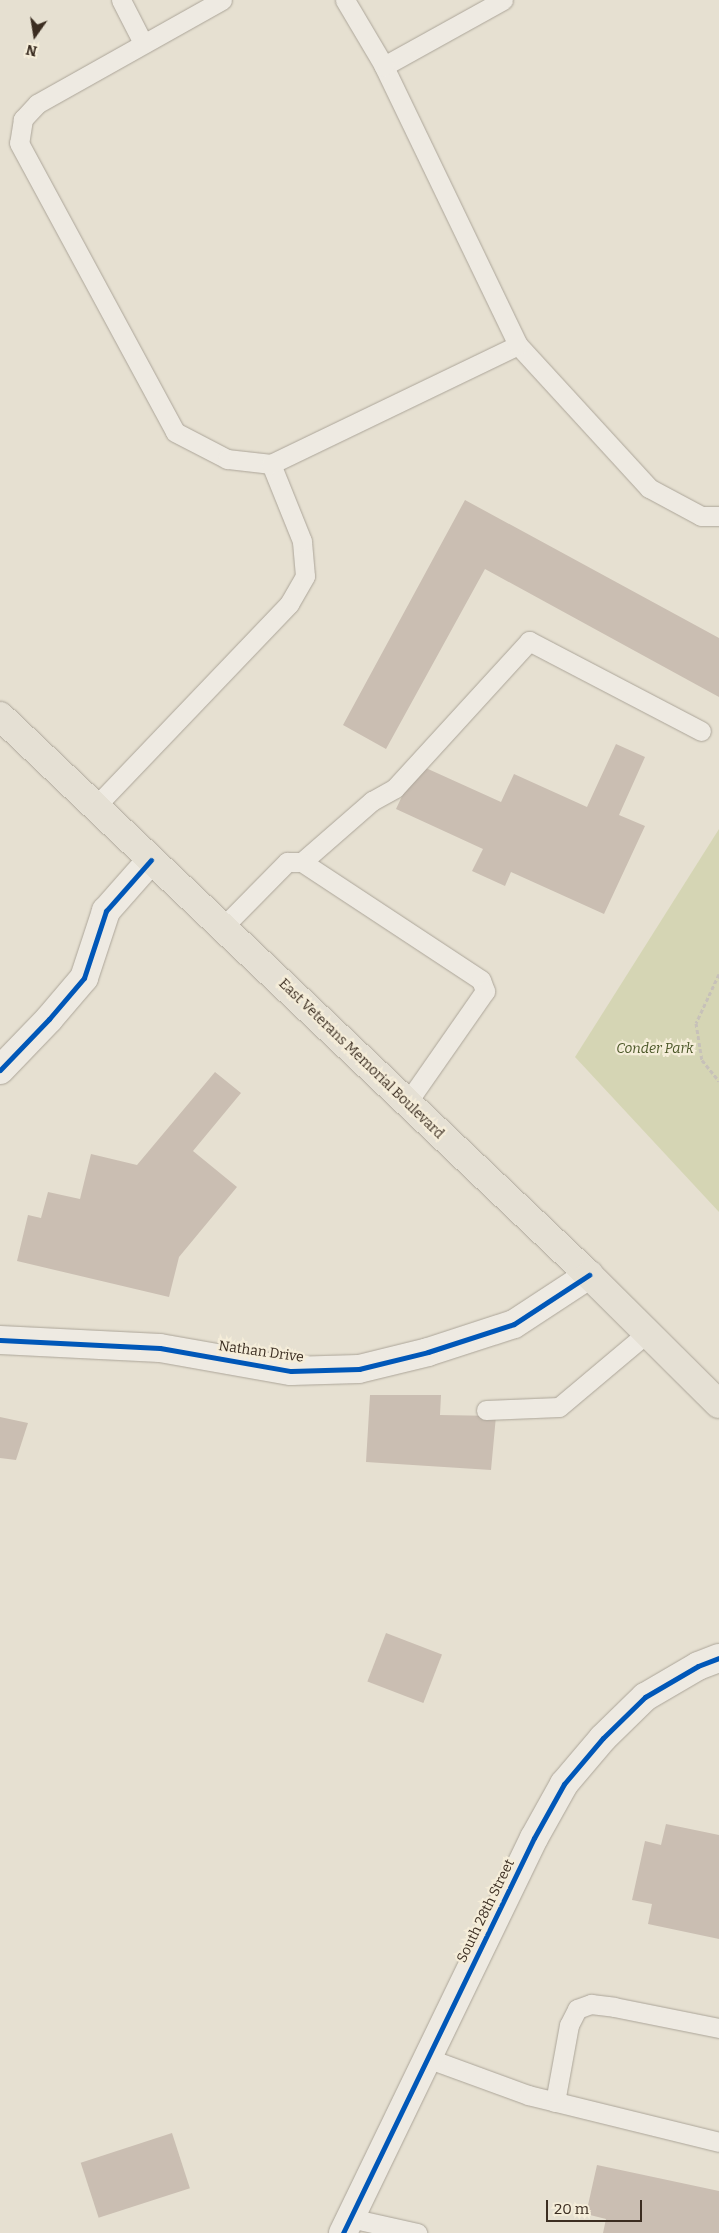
<!DOCTYPE html>
<html>
<head>
<meta charset="utf-8">
<style>
  body { margin:0 }
  #map { position:relative; width:719px; height:2233px; overflow:hidden; background:#e6e0d1; font-family:Bitter,serif }
  div>[style] { position:absolute }
  [style*='--x'] { left:calc(var(--x)*1px); top:calc(var(--y)*1px); width:calc(var(--w)*1px); rotate:calc(var(--a)*1deg) }
  .green>* { inset:0; background:#d5d5b4 }
  .building>* { inset:0; background:#cabeb2; transform-origin:0 0 }
  .path>* { height:3px; margin-top:-1.5px; transform-origin:0; background:repeating-linear-gradient(90deg,#c7c1b9 0 4px,transparent 0 6.5px) }
  .roads { filter:drop-shadow(0 0 1px #aca599) drop-shadow(0 0 1px #aca599) }
  .service>* { height:19px; margin:-9.5px; padding:0 9.5px; transform-origin:9.5px; border-radius:9.5px; background:#eeeae2 }
  .minor>* { height:28px; margin:-14px; padding:0 14px; transform-origin:14px; border-radius:14px; background:#eeeae2 }
  .primary>* { height:28px; margin:-14px; padding:0 14px; transform-origin:14px; border-radius:14px; background:#e5e0d4 }
  .cycleway>* { height:5px; margin:-2.5px; padding:0 2.5px; transform-origin:2.5px; border-radius:2.5px; background:#0057b8 }
  span { translate:-50% -50%; white-space:nowrap; text-align:center; line-height:1.15; -webkit-text-stroke:4.5px #f5edd9; paint-order:stroke }
  .park-label { font-size:14px; color:#4b5728; font-style:italic }
  .street-label { font-size:14px; color:#3b2d21 }
  .north { position:absolute; left:10px; top:10px; width:50px; height:50px; -webkit-text-stroke:4px #f5edd9; paint-order:stroke; rotate:193deg; font-size:14px; font-weight:700; line-height:20px; text-align:center; color:#3b2d21 }
  .north::after { content:''; display:block; margin:auto; width:18px; height:22px; background:#3b2d21; clip-path:polygon(50% 0,100% 100%,50% 72%,0 100%) }
  .scale { position:absolute; left:546px; top:2200px; width:96px; height:22px; box-sizing:border-box; border:2px solid #3b2d21; border-top:0; padding-left:6px; font-size:15px; line-height:18px; white-space:nowrap; color:#3b2d21; -webkit-text-stroke:4px #f5edd9; paint-order:stroke }
</style>
</head>
<body>
<div id="map">
  <div class="green">
    <div style="clip-path:polygon(719px 829px,719px 1212px,575px 1057px)"></div>
  </div>
  <div class="building">
    <div style="clip-path:polygon(465px 500px,719px 638px,719px 697px,485px 569px,386px 749px,343px 725px)"></div>
    <div style="clip-path:polygon(616px 744px,645px 757px,619px 815px,645px 826px,604px 914px,511px 872px,505px 886px,472px 871px,483px 849px,396px 809px,417px 764px,501px 802px,514px 774px,587px 807px)"></div>
    <div style="clip-path:polygon(215px 1072px,241px 1093px,193px 1151px,237px 1187px,179px 1257px,169px 1297px,17px 1261px,28px 1215px,41px 1218px,48px 1192px,80px 1199px,91px 1154px,137px 1165px)"></div>
    <div style="clip-path:polygon(370px 1395px,441px 1395px,440px 1415px,496px 1416px,491px 1470px,366px 1462px)"></div>
    <div style="clip-path:polygon(0 1417px,28px 1423px,16px 1460px,0 1458px)"></div>
    <div style="left:386px;top:1633px;width:60px;height:52px;rotate:21deg"></div>
    <div style="clip-path:polygon(666px 1824px,719px 1835px,719px 1939px,648px 1924px,652px 1904px,632px 1900px,645px 1841px,661px 1845px)"></div>
    <div style="left:172px;top:2133px;width:58px;height:96px;rotate:72deg"></div>
    <div style="clip-path:polygon(597px 2165px,719px 2191px,719px 2233px,603px 2233px,606px 2219px,586px 2214px)"></div>
  </div>
  <div class="path">
    <div style="--x:719;--y:974;--w:54;--a:115.1"></div>
    <div style="--x:696;--y:1023;--w:37;--a:81"></div>
    <div style="--x:702;--y:1060;--w:27;--a:51"></div>
  </div>
  <div class="roads">
    <div class="service">
      <div style="--x:121;--y:0;--w:48;--a:62.9"></div>
      <div style="--x:222;--y:0;--w:212;--a:150.7"></div>
      <div style="--x:37;--y:104;--w:21;--a:133"></div>
      <div style="--x:23;--y:119;--w:24;--a:99"></div>
      <div style="--x:19;--y:143;--w:328;--a:61.6"></div>
      <div style="--x:175;--y:432;--w:59;--a:27.4"></div>
      <div style="--x:227;--y:459;--w:44;--a:6.5"></div>
      <div style="--x:384;--y:66;--w:136;--a:-29"></div>
      <div style="--x:518;--y:345;--w:194;--a:47.5"></div>
      <div style="--x:649;--y:488;--w:59;--a:28.3"></div>
      <div style="--x:701;--y:516;--w:18;--a:0"></div>
      <div style="--x:95;--y:807;--w:281;--a:-46.3"></div>
      <div style="--x:289;--y:604;--w:32;--a:-60"></div>
      <div style="--x:305;--y:576;--w:35;--a:-95"></div>
      <div style="--x:302;--y:541;--w:83;--a:-111.9"></div>
      <div style="--x:271;--y:464;--w:274;--a:-25.7"></div>
      <div style="--x:518;--y:345;--w:310;--a:-115.7"></div>
      <div style="--x:384;--y:66;--w:77;--a:-120.6"></div>
      <div style="--x:302;--y:862;--w:93;--a:-41.1"></div>
      <div style="--x:372;--y:801;--w:26;--a:-29"></div>
      <div style="--x:395;--y:788;--w:199;--a:-47.6"></div>
      <div style="--x:529;--y:641;--w:194;--a:27.6"></div>
      <div style="--x:222;--y:928;--w:93;--a:-45.4"></div>
      <div style="--x:287;--y:862;--w:15;--a:0"></div>
      <div style="--x:302;--y:862;--w:214;--a:33.4"></div>
      <div style="--x:481;--y:980;--w:12;--a:70"></div>
      <div style="--x:485;--y:991;--w:136;--a:124.9"></div>
      <div style="--x:486;--y:1410;--w:73;--a:-2.4"></div>
      <div style="--x:559;--y:1407;--w:115;--a:-40.1"></div>
      <div style="--x:427;--y:2058;--w:108;--a:20.1"></div>
      <div style="--x:528;--y:2095;--w:197;--a:13.8"></div>
      <div style="--x:555;--y:2102;--w:78;--a:-79.7"></div>
      <div style="--x:569;--y:2025;--w:18;--a:-63"></div>
      <div style="--x:577;--y:2009;--w:15;--a:-20"></div>
      <div style="--x:591;--y:2004;--w:23;--a:7"></div>
      <div style="--x:614;--y:2007;--w:107;--a:11.3"></div>
      <div style="--x:350;--y:2218;--w:69;--a:12.6"></div>
    </div>
    <div class="minor">
      <div style="--x:0;--y:1070;--w:71;--a:-46.1"></div>
      <div style="--x:49;--y:1019;--w:54;--a:-49.5"></div>
      <div style="--x:84;--y:978;--w:71;--a:-71.8"></div>
      <div style="--x:106;--y:911;--w:68;--a:-48.6"></div>
      <div style="--x:0;--y:1340;--w:160;--a:2.9"></div>
      <div style="--x:160;--y:1348;--w:133;--a:10"></div>
      <div style="--x:291;--y:1371;--w:68;--a:-1.7"></div>
      <div style="--x:359;--y:1369;--w:71;--a:-13.8"></div>
      <div style="--x:428;--y:1352;--w:90;--a:-18"></div>
      <div style="--x:514;--y:1324;--w:90;--a:-33.2"></div>
      <div style="--x:343;--y:2233;--w:439;--a:-64.2"></div>
      <div style="--x:534;--y:1838;--w:62;--a:-60.9"></div>
      <div style="--x:564;--y:1784;--w:60;--a:-49.7"></div>
      <div style="--x:603;--y:1738;--w:59;--a:-44.3"></div>
      <div style="--x:645;--y:1697;--w:61;--a:-30.3"></div>
      <div style="--x:698;--y:1666;--w:22;--a:-21"></div>
    </div>
    <div class="primary">
      <div style="--x:0;--y:716;--w:812;--a:43.5"></div>
      <div style="--x:589;--y:1275;--w:183;--a:44.8"></div>
    </div>
  </div>
  <div class="cycleway">
    <div style="--x:0;--y:1070;--w:71;--a:-46.1"></div>
    <div style="--x:49;--y:1019;--w:54;--a:-49.5"></div>
    <div style="--x:84;--y:978;--w:71;--a:-71.8"></div>
    <div style="--x:106;--y:911;--w:68;--a:-48.6"></div>
    <div style="--x:0;--y:1340;--w:160;--a:2.9"></div>
    <div style="--x:160;--y:1348;--w:133;--a:10"></div>
    <div style="--x:291;--y:1371;--w:68;--a:-1.7"></div>
    <div style="--x:359;--y:1369;--w:71;--a:-13.8"></div>
    <div style="--x:428;--y:1352;--w:90;--a:-18"></div>
    <div style="--x:514;--y:1324;--w:90;--a:-33.2"></div>
    <div style="--x:343;--y:2233;--w:439;--a:-64.2"></div>
    <div style="--x:534;--y:1838;--w:62;--a:-60.9"></div>
    <div style="--x:564;--y:1784;--w:60;--a:-49.7"></div>
    <div style="--x:603;--y:1738;--w:59;--a:-44.3"></div>
    <div style="--x:645;--y:1697;--w:61;--a:-30.3"></div>
    <div style="--x:698;--y:1666;--w:22;--a:-21"></div>
  </div>
  <div class="park-label">
    <span style="left:655px;top:1049px">Conder Park</span>
  </div>
  <div class="street-label">
    <span style="left:361px;top:1059px;rotate:44deg">East Veterans Memorial Boulevard</span>
    <span style="left:261px;top:1352px;rotate:8deg">Nathan Drive</span>
    <span style="left:486px;top:1911px;rotate:-64deg">South 28th Street</span>
  </div>
  <div class="north">N</div>
  <div class="scale">20 m</div>
</div>
</body>
</html>
